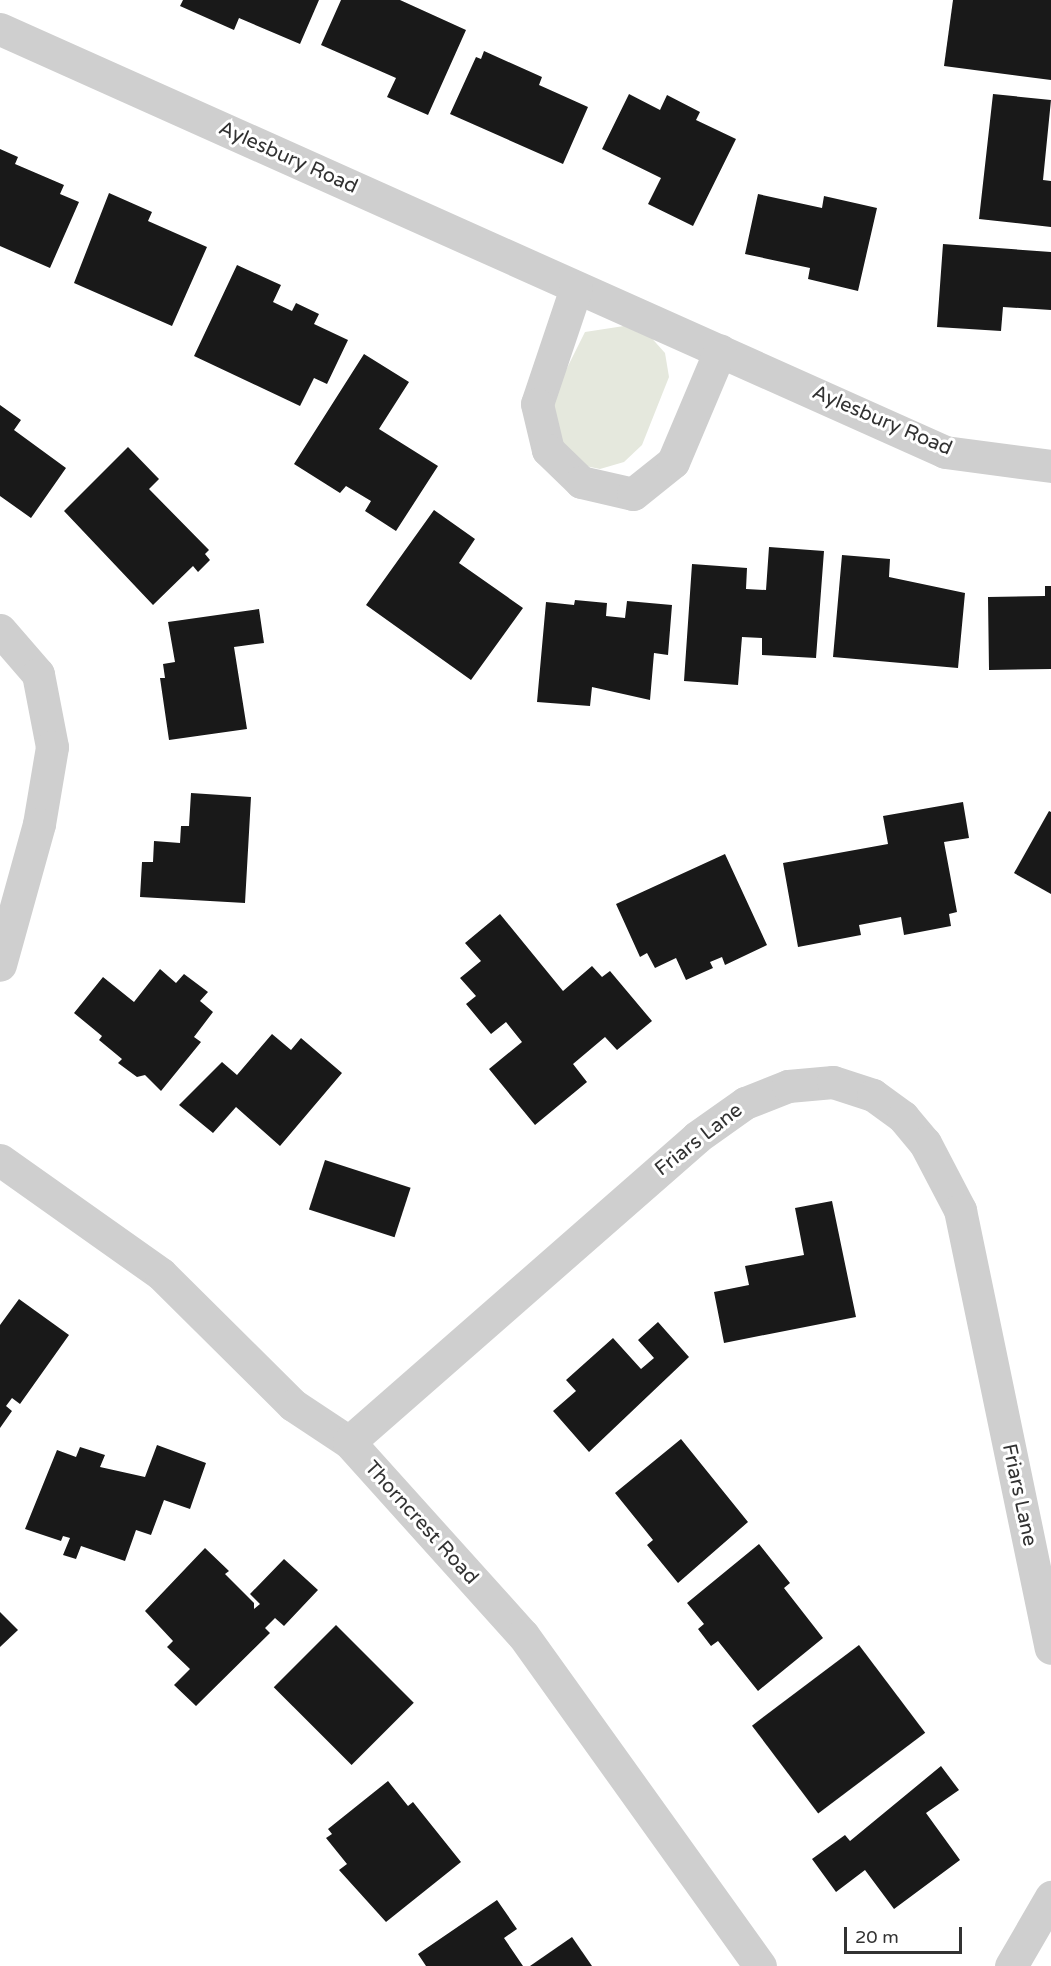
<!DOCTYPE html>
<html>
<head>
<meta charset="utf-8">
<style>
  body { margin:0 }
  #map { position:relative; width:1051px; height:1966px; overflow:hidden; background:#fff; font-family:"Varela Round",sans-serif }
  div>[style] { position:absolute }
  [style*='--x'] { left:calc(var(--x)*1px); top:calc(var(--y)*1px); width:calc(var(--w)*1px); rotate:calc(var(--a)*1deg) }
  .green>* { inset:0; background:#e5e8dd }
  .building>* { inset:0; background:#191919; transform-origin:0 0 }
  .street>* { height:33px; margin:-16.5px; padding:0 16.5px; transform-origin:16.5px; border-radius:16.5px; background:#cfcfcf }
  span { translate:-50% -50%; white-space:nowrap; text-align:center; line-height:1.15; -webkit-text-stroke:6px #fff; paint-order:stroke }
  .street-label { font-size:20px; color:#323232 }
  .scale { position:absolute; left:844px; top:1927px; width:118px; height:27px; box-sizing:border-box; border:3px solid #323232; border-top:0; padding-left:8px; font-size:18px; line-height:21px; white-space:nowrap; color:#323232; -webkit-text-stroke:4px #fff; paint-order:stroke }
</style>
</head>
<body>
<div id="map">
  <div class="green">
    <div style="clip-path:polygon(624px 326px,648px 334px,665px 353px,669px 377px,642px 445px,624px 462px,600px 469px,576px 464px,556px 449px,551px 400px,585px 332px)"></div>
  </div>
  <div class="building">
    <div style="clip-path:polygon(183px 0,319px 0,300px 44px,239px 18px,234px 30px,180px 6px)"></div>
    <div style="clip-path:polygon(341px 0,400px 0,466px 30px,428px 115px,387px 97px,396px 78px,321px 45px)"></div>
    <div style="clip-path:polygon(953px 0,1051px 0,1051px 80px,944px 66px)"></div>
    <div style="clip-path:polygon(484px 51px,542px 77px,539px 85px,588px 107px,563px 164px,450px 114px,476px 57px,481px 59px)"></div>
    <div style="clip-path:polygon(629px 94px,660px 110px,667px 95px,700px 112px,696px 120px,736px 139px,693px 226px,648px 204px,661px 178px,602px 149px)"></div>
    <div style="clip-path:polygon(993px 94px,1051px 100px,1043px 180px,1051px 181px,1051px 227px,979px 219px)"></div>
    <div style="clip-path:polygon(0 149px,18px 157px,15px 164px,64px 185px,60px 194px,79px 202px,50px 268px,0 246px)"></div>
    <div style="clip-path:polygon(109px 193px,152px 212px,148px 221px,207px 247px,172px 326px,74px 283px)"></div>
    <div style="clip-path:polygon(758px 194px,822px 208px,824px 196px,877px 208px,858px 291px,808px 279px,810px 268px,745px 254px)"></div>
    <div style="clip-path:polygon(943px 244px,1051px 252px,1051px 310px,1003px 307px,1001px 331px,937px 327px)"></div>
    <div style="clip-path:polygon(237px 265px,281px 285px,273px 302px,292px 311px,296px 303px,319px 314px,314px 324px,348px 340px,327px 384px,314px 378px,300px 406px,194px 356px)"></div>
    <div style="clip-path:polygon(364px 354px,409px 382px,379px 429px,438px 466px,396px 531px,365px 511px,371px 501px,346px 486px,340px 493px,294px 464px)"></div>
    <div style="clip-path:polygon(0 405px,21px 420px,14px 430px,66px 468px,31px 518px,0 496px)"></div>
    <div style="clip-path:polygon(128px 447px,159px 479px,149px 489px,209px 550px,205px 554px,210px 560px,198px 572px,193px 566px,153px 605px,64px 511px)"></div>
    <div style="clip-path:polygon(434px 510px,475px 539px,459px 563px,523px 608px,471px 680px,366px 605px)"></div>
    <div style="clip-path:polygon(769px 547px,824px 551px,816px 658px,762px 655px,762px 638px,742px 637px,738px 685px,684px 681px,692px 564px,747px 568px,746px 589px,766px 590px)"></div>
    <div style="clip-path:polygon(842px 555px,890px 559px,889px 577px,965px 593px,958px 668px,833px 657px)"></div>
    <div style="clip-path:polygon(1045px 586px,1051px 586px,1051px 669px,989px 670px,988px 597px,1045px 596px)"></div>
    <div style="clip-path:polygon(575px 600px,607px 603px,606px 616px,625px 618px,627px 601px,672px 605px,668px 655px,654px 653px,650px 700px,592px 687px,590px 706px,537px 702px,546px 602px,574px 605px)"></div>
    <div style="clip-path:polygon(259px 609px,264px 643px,234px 647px,247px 729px,169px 740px,160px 678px,165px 678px,163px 664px,175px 662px,168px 622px)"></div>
    <div style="clip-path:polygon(191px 793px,251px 797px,245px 903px,140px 897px,142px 862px,153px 862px,154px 841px,180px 843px,181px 826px,189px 826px)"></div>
    <div style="clip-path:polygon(963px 802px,969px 838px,944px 842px,957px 912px,949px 914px,951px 926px,904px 935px,901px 917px,859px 925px,861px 935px,798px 947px,783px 863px,888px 844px,883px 816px)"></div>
    <div style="clip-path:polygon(1049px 811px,1051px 812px,1051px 894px,1014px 873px)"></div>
    <div style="clip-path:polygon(725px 854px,767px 945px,725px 965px,722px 957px,710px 962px,713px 968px,686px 980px,676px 958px,655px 968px,647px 953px,640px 957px,616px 904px)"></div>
    <div style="clip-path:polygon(500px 914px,563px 991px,592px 966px,602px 977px,610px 971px,652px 1021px,617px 1050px,605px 1037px,573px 1064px,587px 1082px,535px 1125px,489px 1069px,522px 1042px,506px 1022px,491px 1034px,466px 1004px,476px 996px,460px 978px,481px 961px,465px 943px)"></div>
    <div style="clip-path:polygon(160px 969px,176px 983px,184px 974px,208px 992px,200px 1001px,213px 1012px,194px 1037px,201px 1042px,161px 1091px,145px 1075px,137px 1077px,118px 1063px,122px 1059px,99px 1040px,102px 1036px,74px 1013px,103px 977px,134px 1002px)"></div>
    <div style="clip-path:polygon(272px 1034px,291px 1050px,301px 1038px,342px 1073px,280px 1146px,236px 1107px,213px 1133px,179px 1105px,222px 1062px,237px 1075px)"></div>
    <div style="left:325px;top:1160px;width:90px;height:52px;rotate:18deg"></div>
    <div style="clip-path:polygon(832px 1201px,856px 1317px,724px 1343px,714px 1292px,749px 1285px,745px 1266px,804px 1255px,795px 1208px)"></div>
    <div style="clip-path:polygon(19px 1299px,69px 1335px,20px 1404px,12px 1398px,6px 1406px,12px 1411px,0 1428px,0 1325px)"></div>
    <div style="clip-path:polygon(658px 1322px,689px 1357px,589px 1452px,553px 1411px,576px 1391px,566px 1380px,613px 1338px,641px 1369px,654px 1358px,638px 1340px)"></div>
    <div style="clip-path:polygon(681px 1439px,748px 1522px,678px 1583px,647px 1545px,653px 1540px,615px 1493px)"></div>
    <div style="clip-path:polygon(157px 1445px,206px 1463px,190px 1509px,164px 1500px,151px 1535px,136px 1530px,125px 1561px,81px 1546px,76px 1559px,63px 1555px,70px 1538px,63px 1536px,61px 1541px,25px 1529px,57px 1450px,76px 1457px,80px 1447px,105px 1455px,100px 1467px,145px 1477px)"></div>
    <div style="clip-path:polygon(759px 1544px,790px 1583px,784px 1588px,823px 1638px,758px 1691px,718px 1641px,711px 1646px,698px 1629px,704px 1624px,687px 1603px)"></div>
    <div style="clip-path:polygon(205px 1548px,229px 1571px,225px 1574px,254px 1603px,254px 1609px,260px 1604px,250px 1594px,284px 1559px,318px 1590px,284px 1626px,275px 1618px,265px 1628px,270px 1633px,196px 1706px,174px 1685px,190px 1669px,167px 1647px,173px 1641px,145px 1611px)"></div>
    <div style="clip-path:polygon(0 1612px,18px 1630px,0 1647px)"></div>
    <div style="left:336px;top:1625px;width:110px;height:88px;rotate:45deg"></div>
    <div style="left:859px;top:1645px;width:110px;height:134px;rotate:53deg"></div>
    <div style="clip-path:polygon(941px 1766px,959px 1790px,926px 1813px,960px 1860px,894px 1909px,865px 1870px,836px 1892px,812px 1859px,845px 1835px,850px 1841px)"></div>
    <div style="clip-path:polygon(388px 1781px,408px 1806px,413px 1802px,461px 1862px,386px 1922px,339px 1870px,347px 1864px,326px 1838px,332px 1834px,328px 1829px)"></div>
    <div style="clip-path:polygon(497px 1900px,517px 1929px,504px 1938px,523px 1966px,426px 1966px,418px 1954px)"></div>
    <div style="clip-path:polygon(572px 1937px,592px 1966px,530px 1966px)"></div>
  </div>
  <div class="street">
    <div style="--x:0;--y:29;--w:1035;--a:24.11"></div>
    <div style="--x:945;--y:452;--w:107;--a:7.5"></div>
    <div style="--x:576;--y:288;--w:122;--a:108.6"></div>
    <div style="--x:537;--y:404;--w:47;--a:76.6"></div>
    <div style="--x:548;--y:450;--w:46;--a:44.1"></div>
    <div style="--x:581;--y:482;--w:53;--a:13"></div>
    <div style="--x:633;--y:494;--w:51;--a:-38.7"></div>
    <div style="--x:673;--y:462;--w:121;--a:-67.1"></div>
    <div style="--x:0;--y:630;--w:58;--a:49.2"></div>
    <div style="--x:38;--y:674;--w:74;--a:79.1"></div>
    <div style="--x:52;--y:747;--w:78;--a:99.6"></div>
    <div style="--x:39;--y:824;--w:146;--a:105.5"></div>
    <div style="--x:0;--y:1160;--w:197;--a:35.3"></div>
    <div style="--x:161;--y:1274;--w:186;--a:44.8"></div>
    <div style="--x:293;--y:1405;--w:67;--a:33.5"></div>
    <div style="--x:349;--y:1442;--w:260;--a:48"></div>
    <div style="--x:523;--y:1635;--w:407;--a:54.4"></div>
    <div style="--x:349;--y:1442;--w:463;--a:-41.2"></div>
    <div style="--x:697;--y:1137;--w:59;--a:-35.3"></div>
    <div style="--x:745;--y:1103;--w:46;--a:-21.6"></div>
    <div style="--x:788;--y:1086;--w:45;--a:-5.1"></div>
    <div style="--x:833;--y:1082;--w:42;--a:18"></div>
    <div style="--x:873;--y:1095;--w:37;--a:36"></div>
    <div style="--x:903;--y:1117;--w:34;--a:50"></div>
    <div style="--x:925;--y:1143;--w:76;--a:62.4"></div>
    <div style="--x:960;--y:1210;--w:447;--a:78.3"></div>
    <div style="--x:1011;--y:1966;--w:80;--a:-59.9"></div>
  </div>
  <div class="street-label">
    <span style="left:288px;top:158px;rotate:24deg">Aylesbury Road</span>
    <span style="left:882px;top:421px;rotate:23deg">Aylesbury Road</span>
    <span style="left:699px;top:1140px;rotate:-38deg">Friars Lane</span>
    <span style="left:1019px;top:1495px;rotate:78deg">Friars Lane</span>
    <span style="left:421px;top:1523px;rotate:48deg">Thorncrest Road</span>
  </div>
  <div class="scale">20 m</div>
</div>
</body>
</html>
